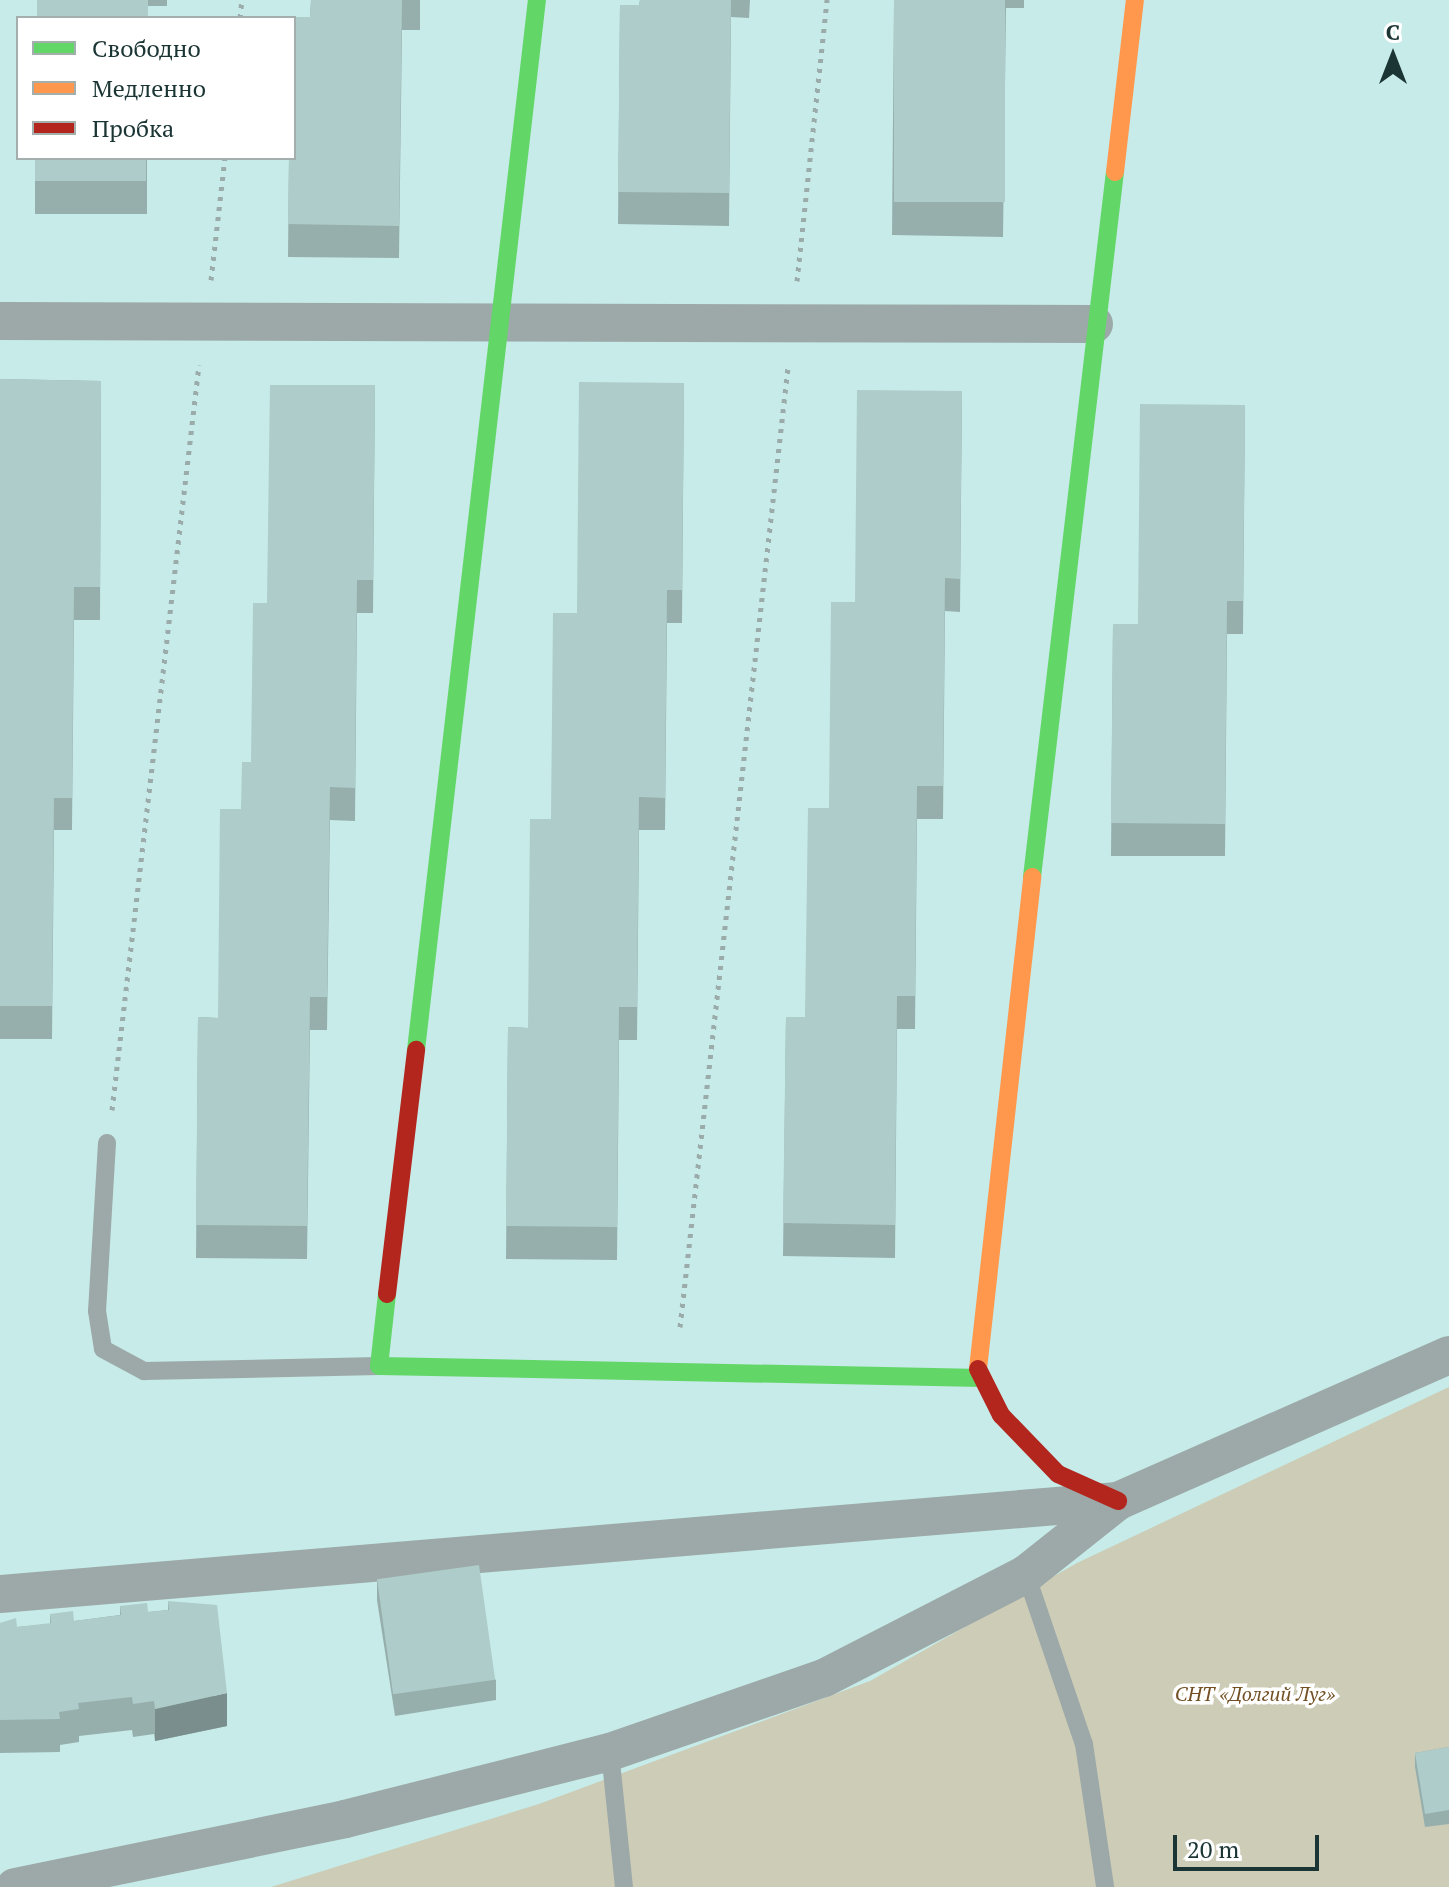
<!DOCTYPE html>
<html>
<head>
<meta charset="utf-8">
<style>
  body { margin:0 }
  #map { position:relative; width:1449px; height:1887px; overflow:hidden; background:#c6ebe8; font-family:"PT Serif",serif }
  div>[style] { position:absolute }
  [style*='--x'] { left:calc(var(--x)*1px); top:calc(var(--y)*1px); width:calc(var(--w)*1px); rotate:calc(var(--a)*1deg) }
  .green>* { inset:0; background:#ccccb7 }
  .path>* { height:5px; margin-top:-2.5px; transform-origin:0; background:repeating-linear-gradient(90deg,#9aabaa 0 4px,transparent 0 10px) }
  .lane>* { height:18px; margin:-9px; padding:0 9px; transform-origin:9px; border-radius:9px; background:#9ca9a8 }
  .street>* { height:38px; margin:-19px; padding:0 19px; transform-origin:19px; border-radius:19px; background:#9ca9a8 }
  .fast>* { height:18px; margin:-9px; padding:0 9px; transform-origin:9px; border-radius:9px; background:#63d668 }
  .slow>* { height:18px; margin:-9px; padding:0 9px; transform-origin:9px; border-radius:9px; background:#ff974d }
  .jam>* { height:18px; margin:-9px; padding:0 9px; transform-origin:9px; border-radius:9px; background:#b3261e }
  .wall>* { inset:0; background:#96afad; transform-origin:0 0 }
  .shaded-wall>* { inset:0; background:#7a8f8d }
  .building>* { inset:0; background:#aeccc9; transform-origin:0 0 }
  span { translate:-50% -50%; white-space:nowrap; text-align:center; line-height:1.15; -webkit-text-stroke:7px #fff; paint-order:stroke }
  .park-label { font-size:20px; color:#735024; font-style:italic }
  .legend { position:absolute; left:16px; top:16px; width:280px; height:144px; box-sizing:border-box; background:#fff; border:2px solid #a3aead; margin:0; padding:10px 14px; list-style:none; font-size:24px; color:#1a3533 }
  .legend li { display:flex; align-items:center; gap:16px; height:40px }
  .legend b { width:40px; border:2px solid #a3aead }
  .north { position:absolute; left:1353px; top:16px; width:80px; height:80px; -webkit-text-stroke:6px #fff; paint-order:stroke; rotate:0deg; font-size:22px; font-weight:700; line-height:32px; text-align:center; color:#1a3533 }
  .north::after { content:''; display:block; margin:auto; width:28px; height:36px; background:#1a3533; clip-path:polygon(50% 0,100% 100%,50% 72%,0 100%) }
  .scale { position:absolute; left:1173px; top:1835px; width:146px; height:36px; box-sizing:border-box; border:4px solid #1a3533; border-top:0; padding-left:10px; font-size:24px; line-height:28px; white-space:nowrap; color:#1a3533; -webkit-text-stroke:6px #fff; paint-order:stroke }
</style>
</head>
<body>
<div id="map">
  <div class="green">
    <div style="clip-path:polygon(1449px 1387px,1449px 1887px,271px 1887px,539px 1804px,870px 1681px,1077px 1563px)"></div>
  </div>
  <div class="path">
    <div style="--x:240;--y:18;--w:18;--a:-84"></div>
    <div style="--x:211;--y:280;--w:123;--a:-83.5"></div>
    <div style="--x:797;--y:281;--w:283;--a:-83.9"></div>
    <div style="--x:112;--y:1110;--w:750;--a:-83.34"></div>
    <div style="--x:680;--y:1327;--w:966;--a:-83.58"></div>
  </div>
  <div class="lane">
    <div style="--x:107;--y:1143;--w:168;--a:93.4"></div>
    <div style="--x:97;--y:1311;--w:38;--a:81"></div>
    <div style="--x:103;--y:1349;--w:47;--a:28.2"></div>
    <div style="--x:144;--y:1371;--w:235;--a:-1.2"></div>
    <div style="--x:1026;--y:1574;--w:180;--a:71.2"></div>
    <div style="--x:1084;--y:1744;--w:145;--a:81.6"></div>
    <div style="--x:610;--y:1752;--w:136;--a:84.1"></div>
  </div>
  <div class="street">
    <div style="--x:0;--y:321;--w:1094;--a:0.16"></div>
    <div style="--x:0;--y:1594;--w:1122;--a:-4.76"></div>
    <div style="--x:15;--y:1887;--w:337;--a:-11.6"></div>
    <div style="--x:345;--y:1819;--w:273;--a:-14.2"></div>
    <div style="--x:610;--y:1752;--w:226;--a:-19.1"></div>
    <div style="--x:824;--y:1678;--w:227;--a:-27.2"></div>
    <div style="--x:1026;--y:1574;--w:117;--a:-38.4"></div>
    <div style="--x:1118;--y:1501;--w:362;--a:-23.8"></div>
  </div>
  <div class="fast">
    <div style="--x:1032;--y:877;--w:710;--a:-83.29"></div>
    <div style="--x:416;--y:1050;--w:1057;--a:-83.43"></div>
    <div style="--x:387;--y:1294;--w:72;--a:96.3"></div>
    <div style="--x:379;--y:1366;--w:603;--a:1.14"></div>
  </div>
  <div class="slow">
    <div style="--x:1115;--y:172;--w:173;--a:-83.4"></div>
    <div style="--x:978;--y:1369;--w:495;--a:-83.7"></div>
  </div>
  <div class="jam">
    <div style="--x:387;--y:1294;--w:246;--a:-83.2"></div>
    <div style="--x:978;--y:1369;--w:51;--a:63.4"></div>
    <div style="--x:1001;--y:1415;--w:82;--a:46"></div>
    <div style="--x:1058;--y:1474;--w:66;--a:24.2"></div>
  </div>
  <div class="wall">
    <div style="clip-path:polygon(37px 0,167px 0,167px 6px,148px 6px)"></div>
    <div style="clip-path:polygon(311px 0,420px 0,420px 30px,402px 30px,399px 258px,288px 257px,289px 158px,310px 17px)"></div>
    <div style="clip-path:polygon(640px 0,750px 0,749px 18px,731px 17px,729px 226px,618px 224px,620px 5px,639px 5px)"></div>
    <div style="clip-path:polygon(894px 0,1024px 0,1024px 8px,1006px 8px,1003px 237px,892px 235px)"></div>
    <div style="left:35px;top:158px;width:112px;height:56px"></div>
    <div style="clip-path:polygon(0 379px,101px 381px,100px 620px,74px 620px,72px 830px,54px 830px,52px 1039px,0 1039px)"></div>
    <div style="clip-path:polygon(684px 383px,682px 623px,667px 623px,665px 830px,639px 830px,637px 1040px,619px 1040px,617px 1260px,506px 1259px,508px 1027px,528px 1028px,551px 819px)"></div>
    <div style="clip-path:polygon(375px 385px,373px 613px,357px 613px,355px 821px,330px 820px,327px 1030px,310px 1030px,307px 1259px,196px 1258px,198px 1017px,218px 1018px,241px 809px,251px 762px,267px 603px)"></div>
    <div style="clip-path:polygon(962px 391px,960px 612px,945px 611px,943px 819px,917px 819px,915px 1029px,897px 1029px,895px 1258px,783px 1256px,786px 1017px,805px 1017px,829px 808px)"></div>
    <div style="clip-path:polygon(1245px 405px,1243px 634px,1227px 634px,1225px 856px,1111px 856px,1113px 624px,1138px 624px)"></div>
    <div style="clip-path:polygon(377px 1581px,496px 1680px,496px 1700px,395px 1716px,377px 1600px)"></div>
    <div style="clip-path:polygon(168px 1601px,227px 1726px,155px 1741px,154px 1734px,133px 1737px,132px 1730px,79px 1736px,79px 1742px,60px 1745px,60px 1752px,0 1753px,0 1623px,17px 1627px,50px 1624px,50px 1614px,74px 1621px,120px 1615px,120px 1606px,148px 1612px,168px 1610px)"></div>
    <div style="clip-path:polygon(1449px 1747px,1449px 1824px,1425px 1827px,1415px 1767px,1415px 1753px)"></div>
  </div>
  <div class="shaded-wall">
    <div style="clip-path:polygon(227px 1693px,227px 1726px,155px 1741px,155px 1709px)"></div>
  </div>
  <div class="building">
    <div style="left:37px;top:0;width:111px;height:18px"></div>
    <div style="clip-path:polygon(311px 0,402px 0,399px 226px,288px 224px,289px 158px,294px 158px,294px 18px,290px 17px,310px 17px)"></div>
    <div style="clip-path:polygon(640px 0,731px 0,729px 193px,618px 192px,620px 5px,639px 5px)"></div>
    <div style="left:894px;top:0;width:111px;height:202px"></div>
    <div style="left:35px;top:158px;width:111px;height:23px"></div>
    <div style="clip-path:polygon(0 379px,101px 381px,100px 587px,74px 587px,72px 798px,54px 798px,52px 1006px,0 1006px)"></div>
    <div style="clip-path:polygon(579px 382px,684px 383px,682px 590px,667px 590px,665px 798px,639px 797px,637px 1007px,619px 1007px,617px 1227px,506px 1226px,508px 1027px,528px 1028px,530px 819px,551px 819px,553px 613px,577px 613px)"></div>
    <div style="clip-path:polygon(270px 385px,375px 385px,373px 580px,357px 580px,355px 788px,330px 787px,327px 997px,310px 997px,307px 1226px,196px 1225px,198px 1017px,218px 1018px,220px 809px,241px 809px,242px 762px,251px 762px,253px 603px,267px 603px)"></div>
    <div style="clip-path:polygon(857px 390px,962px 391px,960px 579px,945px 578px,943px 786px,917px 786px,915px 996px,897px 996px,895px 1225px,783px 1223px,786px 1017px,805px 1017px,808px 808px,829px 808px,831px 602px,855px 602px)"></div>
    <div style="clip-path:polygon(1140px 404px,1245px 405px,1243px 601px,1227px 601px,1225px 824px,1111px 823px,1113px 624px,1138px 624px)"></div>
    <div style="left:479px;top:1565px;width:116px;height:103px;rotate:82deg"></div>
    <div style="clip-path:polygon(168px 1601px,217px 1605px,227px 1693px,155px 1709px,154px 1701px,133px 1704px,132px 1697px,78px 1703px,79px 1709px,59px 1712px,60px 1719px,0 1720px,0 1623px,16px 1618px,17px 1627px,51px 1623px,50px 1614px,73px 1611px,74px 1621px,121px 1615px,120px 1606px,147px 1603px,148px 1612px,169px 1610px)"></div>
    <div style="clip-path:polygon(1449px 1747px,1449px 1810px,1425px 1814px,1415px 1753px)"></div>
  </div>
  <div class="park-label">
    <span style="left:1255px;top:1693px">СНТ «Долгий Луг»</span>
  </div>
  <ul class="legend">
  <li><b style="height:10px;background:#63d668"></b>Свободно</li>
  <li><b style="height:10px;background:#ff974d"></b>Медленно</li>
  <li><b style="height:10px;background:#b3261e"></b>Пробка</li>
  </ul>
  <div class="north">С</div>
  <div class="scale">20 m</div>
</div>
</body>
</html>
